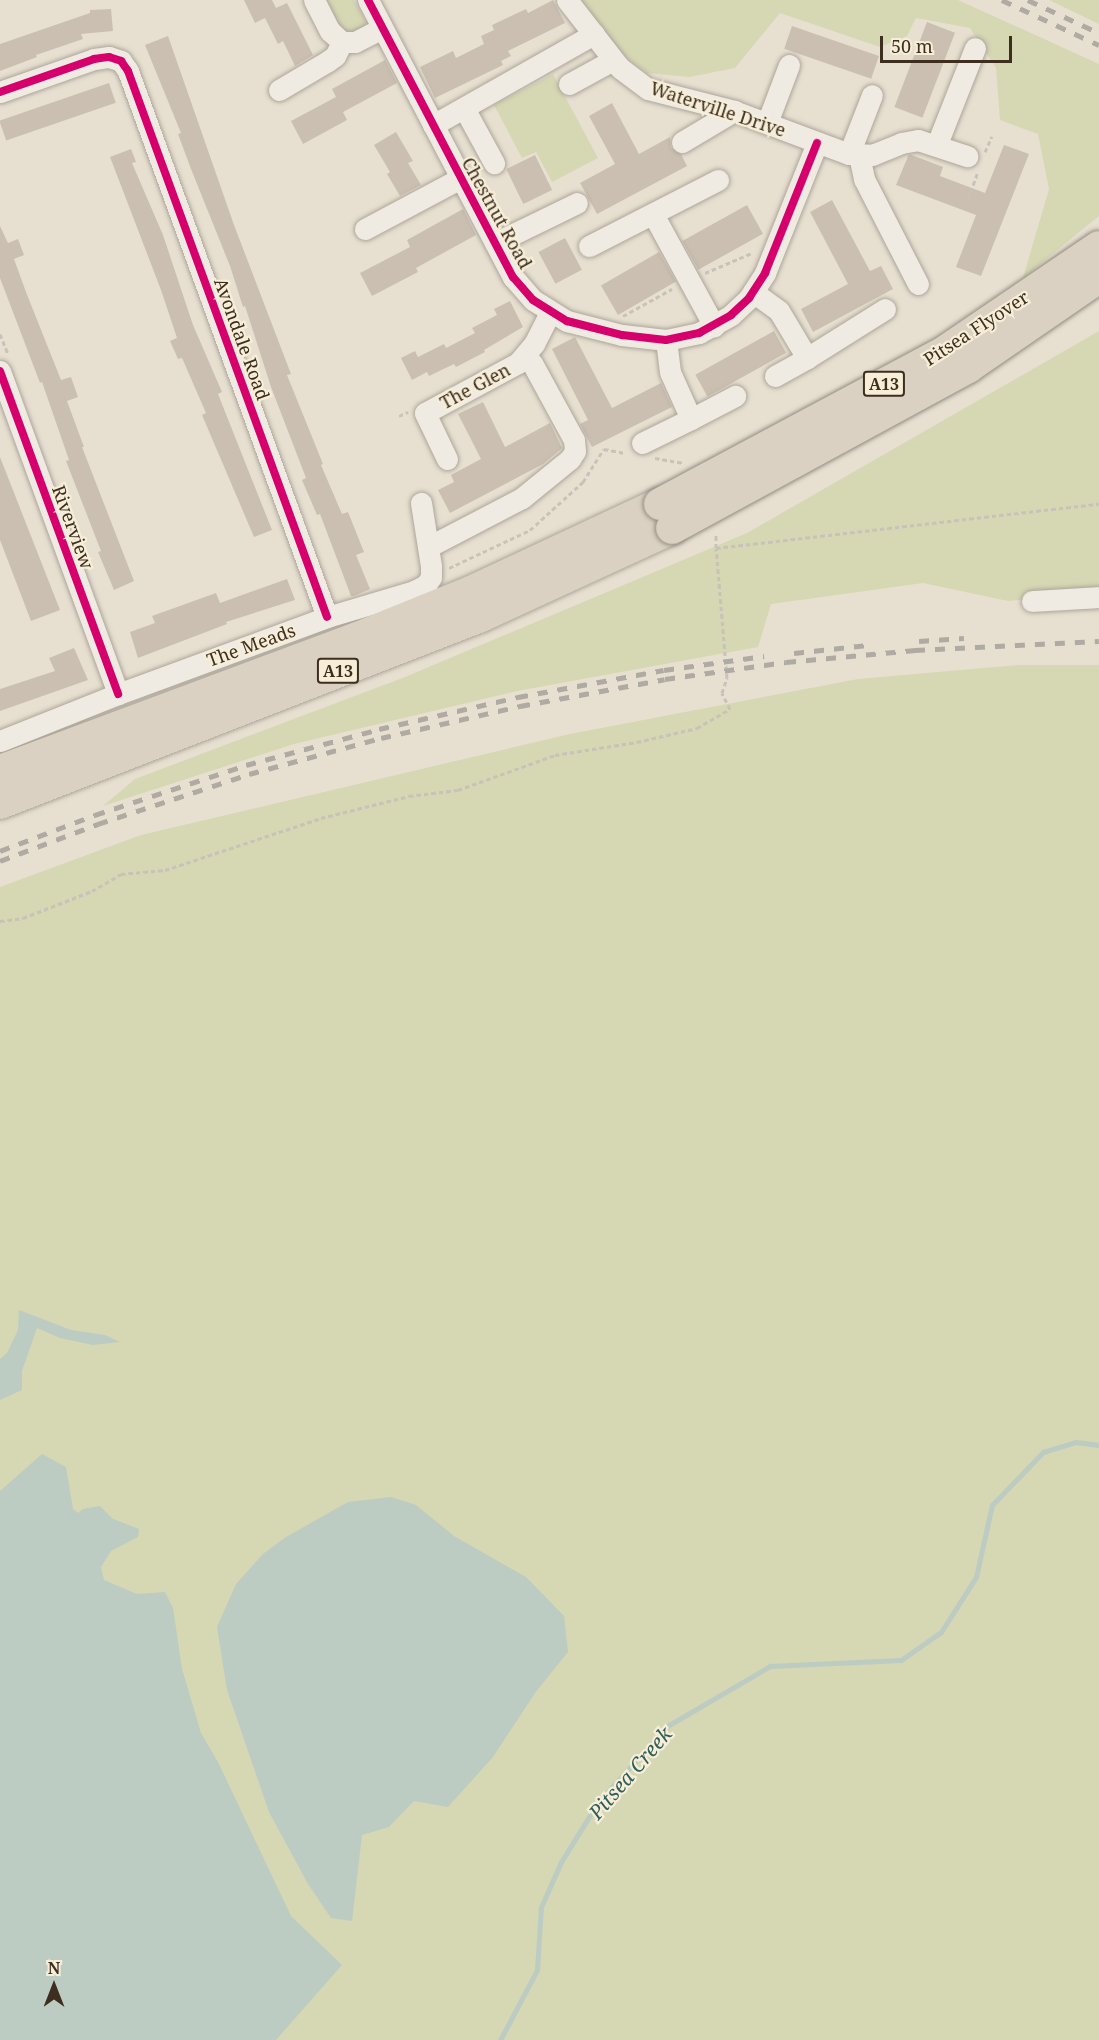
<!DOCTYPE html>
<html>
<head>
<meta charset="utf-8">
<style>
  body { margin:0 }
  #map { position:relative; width:1099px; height:2040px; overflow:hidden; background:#e7e0d1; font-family:"Noto Serif",serif }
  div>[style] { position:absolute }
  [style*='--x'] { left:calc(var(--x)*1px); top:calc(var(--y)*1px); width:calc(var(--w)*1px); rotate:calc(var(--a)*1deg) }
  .green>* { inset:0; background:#d6d7b3 }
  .water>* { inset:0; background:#bcccc2 }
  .stream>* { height:5px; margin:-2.5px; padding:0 2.5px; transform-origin:2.5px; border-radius:2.5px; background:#bcccc2 }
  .building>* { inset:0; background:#cbbfb2; transform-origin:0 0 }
  .path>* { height:3px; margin-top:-1.5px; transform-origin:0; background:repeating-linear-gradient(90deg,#c8c2b9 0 4.5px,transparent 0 7.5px) }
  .roads { filter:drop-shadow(0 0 2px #ada599) drop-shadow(0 0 2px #ada599) }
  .minor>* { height:21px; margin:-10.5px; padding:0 10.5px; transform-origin:10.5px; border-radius:10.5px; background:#efebe3 }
  .highway>* { height:32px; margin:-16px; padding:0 16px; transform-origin:16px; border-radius:16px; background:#dad1c2 }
  .rail>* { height:4.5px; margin-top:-2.25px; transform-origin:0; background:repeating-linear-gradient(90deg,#afaaa2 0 10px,transparent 0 20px) }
  .bridges { filter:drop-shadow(0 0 2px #928b80) drop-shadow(0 0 2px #928b80) }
  .highway-bridge>* { height:32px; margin:-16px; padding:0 16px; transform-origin:16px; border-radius:16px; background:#dad1c2 }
  .cycleway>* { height:8px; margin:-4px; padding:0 4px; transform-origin:4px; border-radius:4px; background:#d6006c }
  span { translate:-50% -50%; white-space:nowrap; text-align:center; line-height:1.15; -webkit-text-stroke:4.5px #f7eed8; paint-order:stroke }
  .shield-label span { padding:2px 4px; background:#f7eed8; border:2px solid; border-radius:4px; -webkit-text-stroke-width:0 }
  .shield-label { font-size:16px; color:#3d2e20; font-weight:700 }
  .street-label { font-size:18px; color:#3d2e20 }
  .water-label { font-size:20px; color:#2f5d5a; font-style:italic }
  .north { position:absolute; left:24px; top:1956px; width:60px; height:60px; -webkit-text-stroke:4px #f7eed8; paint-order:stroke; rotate:0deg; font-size:16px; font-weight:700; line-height:24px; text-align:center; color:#3d2e20 }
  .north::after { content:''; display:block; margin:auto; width:21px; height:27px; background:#3d2e20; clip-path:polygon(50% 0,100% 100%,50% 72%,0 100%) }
  .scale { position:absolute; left:880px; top:36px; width:132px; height:27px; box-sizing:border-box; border:3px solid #3d2e20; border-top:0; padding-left:8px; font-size:18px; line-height:21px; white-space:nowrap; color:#3d2e20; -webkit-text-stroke:4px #f7eed8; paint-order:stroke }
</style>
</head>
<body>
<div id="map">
  <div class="green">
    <div style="clip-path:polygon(321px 0,354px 0,366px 22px,364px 28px,360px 32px,343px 33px)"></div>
    <div style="clip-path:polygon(579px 0,958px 0,1099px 64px,1099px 216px,1023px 278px,1049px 189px,1038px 134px,1000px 120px,996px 68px,970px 28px,916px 18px,907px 36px,880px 47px,780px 13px,735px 68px,689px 77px,647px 73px,621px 54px)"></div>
    <div style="clip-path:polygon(1049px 0,1099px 0,1099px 24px)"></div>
    <div style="clip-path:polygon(553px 74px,598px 158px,552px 182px,536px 152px,522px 158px,494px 105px)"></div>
    <div style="clip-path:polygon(1099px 331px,1099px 593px,1008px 601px,923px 583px,771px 604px,758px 647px,517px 691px,294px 744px,103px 806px,135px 779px,405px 677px,747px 533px)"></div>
    <div style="clip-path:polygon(1019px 665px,1099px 665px,1099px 2040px,0 2040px,0 887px,141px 835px,570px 734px,858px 679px)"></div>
  </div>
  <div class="water">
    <div style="clip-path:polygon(19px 1310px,71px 1330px,105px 1335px,120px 1342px,93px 1345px,60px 1338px,37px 1328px,22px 1371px,22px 1390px,0 1400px,0 1359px,7px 1353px,18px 1330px)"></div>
    <div style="clip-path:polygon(42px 1454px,66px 1467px,73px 1509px,78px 1513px,83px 1509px,100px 1506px,113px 1519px,139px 1529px,138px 1537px,111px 1551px,101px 1567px,104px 1580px,137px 1594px,165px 1592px,173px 1608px,182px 1669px,201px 1733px,218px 1762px,291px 1916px,342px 1965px,276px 2040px,0 2040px,0 1491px)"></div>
    <div style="clip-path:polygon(391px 1497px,416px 1505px,454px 1536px,526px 1577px,564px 1616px,568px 1652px,535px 1693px,493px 1757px,448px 1807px,414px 1801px,389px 1827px,362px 1835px,352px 1921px,331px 1918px,308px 1884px,269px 1812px,227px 1690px,217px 1627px,236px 1584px,263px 1554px,286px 1537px,348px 1502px)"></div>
  </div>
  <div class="stream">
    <div style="--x:500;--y:2040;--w:79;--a:-62.1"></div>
    <div style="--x:537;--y:1970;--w:63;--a:-86.4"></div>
    <div style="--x:541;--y:1907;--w:49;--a:-66"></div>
    <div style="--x:561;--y:1862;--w:70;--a:-58.3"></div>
    <div style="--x:598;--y:1802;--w:105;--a:-47.3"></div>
    <div style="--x:669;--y:1725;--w:117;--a:-30.3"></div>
    <div style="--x:770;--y:1666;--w:131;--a:-2.6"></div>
    <div style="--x:901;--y:1660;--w:49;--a:-35"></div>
    <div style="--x:941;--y:1632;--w:65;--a:-57.5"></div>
    <div style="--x:976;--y:1577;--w:74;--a:-77.5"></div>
    <div style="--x:992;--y:1505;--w:74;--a:-46.1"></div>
    <div style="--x:1043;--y:1452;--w:34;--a:-17"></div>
    <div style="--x:1075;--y:1442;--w:24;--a:7"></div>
  </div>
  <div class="building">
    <div style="clip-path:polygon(244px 0,272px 0,276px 8px,287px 3px,313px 55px,295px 66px,283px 41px,278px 44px,265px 18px,255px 23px)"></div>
    <div style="clip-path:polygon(553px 0,565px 23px,508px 51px,511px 56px,501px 61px,503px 65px,435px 98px,420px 67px,453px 51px,456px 58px,484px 44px,481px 36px,494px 30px,492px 25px,526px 9px,528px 13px)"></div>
    <div style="clip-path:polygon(111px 9px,113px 31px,81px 34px,83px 39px,36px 55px,37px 57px,0 71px,0 44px,90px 13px,90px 10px)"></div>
    <div style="left:927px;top:22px;width:30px;height:91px;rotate:21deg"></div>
    <div style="left:792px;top:26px;width:92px;height:24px;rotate:19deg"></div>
    <div style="clip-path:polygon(168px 36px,234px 225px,291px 374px,287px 375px,323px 464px,321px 465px,342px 514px,348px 512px,364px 552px,356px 555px,370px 589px,354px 596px,351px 596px,320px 514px,317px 515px,302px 480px,306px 478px,271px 387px,245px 306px,243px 307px,230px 266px,191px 169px,178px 134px,181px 133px,145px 45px)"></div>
    <div style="clip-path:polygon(385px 60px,397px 83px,343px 112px,347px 120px,303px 144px,291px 121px,336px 97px,332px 89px)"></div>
    <div style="left:109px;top:83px;width:21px;height:116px;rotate:71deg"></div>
    <div style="clip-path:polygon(612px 103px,639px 154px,670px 137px,671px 148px,681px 154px,687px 166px,597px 214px,580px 183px,615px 164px,589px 116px)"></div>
    <div style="clip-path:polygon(396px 132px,413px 161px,408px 163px,421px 185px,400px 196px,387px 174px,390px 172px,374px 145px)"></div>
    <div style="clip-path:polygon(1004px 145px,1029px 154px,981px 276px,956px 267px,976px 215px,896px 185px,909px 154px,943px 167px,940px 176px,985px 193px)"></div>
    <div style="clip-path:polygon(131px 149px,136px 162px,132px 163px,163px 235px,193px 325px,222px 392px,218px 394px,272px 530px,254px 537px,202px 415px,206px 413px,182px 358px,178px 359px,170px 341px,177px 338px,161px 290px,110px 157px)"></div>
    <div style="left:535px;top:155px;width:39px;height:32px;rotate:64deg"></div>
    <div style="clip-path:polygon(832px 200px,870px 271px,881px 266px,893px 289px,813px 332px,801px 309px,848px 284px,810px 212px)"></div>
    <div style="left:747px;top:205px;width:33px;height:74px;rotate:61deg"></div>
    <div style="clip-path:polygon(463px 209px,476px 235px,416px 268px,418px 272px,372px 296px,360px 273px,410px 247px,407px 240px)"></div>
    <div style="clip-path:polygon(0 226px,8px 243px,18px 239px,24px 255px,14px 259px,26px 292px,61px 380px,71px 377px,78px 397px,67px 401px,84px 447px,82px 447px,134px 581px,114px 590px,98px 552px,101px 551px,66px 461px,69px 460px,42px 382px,40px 383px,0 278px)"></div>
    <div style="left:565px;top:238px;width:36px;height:30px;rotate:62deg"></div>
    <div style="left:659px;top:252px;width:34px;height:67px;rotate:60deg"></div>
    <div style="clip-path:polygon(510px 301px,523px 327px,484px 350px,485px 352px,456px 367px,454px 364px,429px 376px,427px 372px,412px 380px,401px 358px,415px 351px,418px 357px,444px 344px,446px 348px,475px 333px,472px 328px,497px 315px,494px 309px)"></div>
    <div style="left:774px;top:331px;width:25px;height:90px;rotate:61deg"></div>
    <div style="clip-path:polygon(575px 337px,612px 408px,661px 383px,672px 407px,592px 447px,580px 424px,588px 420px,552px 349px)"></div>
    <div style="clip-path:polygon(483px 402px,505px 447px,550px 423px,562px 448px,543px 464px,450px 513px,438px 490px,454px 482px,451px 475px,481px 459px,458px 414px)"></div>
    <div style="clip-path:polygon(0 457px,60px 610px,31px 621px,0 540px)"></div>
    <div style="clip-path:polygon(287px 579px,295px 600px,226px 622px,227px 624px,138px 658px,130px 632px,155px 623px,152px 616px,216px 593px,220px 603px)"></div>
    <div style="clip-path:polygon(74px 648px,88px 680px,0 711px,0 689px,55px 671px,49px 658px)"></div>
  </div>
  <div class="path">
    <div style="--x:985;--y:152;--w:17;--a:-66"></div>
    <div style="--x:968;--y:199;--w:29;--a:-70"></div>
    <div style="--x:705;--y:273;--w:51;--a:-23.1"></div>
    <div style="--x:623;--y:316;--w:56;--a:-28.9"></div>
    <div style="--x:0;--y:334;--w:22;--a:68"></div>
    <div style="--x:399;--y:416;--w:10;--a:-24"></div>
    <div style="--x:655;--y:458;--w:29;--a:10"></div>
    <div style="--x:716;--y:548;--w:15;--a:-90"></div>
    <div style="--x:449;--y:568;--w:89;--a:-25.1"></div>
    <div style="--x:530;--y:530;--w:72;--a:-42.2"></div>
    <div style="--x:583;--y:482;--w:39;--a:-58"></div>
    <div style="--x:604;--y:449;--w:21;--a:11"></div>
    <div style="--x:0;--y:921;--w:23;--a:-7"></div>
    <div style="--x:23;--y:918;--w:74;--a:-21.4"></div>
    <div style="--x:92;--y:891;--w:34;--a:-30"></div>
    <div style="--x:121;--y:874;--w:44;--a:-5.2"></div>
    <div style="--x:165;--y:870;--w:164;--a:-18.4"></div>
    <div style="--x:321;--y:818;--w:91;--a:-14"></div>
    <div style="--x:409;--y:796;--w:49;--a:-7"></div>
    <div style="--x:458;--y:790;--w:103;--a:-19.8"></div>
    <div style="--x:555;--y:755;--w:83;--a:-9"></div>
    <div style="--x:637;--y:742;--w:62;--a:-13.1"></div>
    <div style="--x:697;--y:728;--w:38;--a:-30"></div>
    <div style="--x:730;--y:709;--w:18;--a:-117"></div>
    <div style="--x:722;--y:693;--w:16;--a:-72"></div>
    <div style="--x:727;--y:678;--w:130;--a:-94.8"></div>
    <div style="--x:716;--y:548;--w:386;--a:-6.6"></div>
  </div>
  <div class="roads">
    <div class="minor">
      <div style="--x:314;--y:0;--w:35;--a:63"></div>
      <div style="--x:330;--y:31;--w:16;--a:43"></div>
      <div style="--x:342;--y:42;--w:13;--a:0"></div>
      <div style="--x:355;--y:42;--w:30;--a:-27"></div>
      <div style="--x:368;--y:0;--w:313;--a:62.4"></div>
      <div style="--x:513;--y:277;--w:30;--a:49"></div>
      <div style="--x:533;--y:300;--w:40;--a:32"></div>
      <div style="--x:567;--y:321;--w:57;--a:14.3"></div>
      <div style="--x:622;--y:335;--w:44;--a:6.5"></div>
      <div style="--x:666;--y:340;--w:34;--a:-12"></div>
      <div style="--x:699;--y:333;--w:37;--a:-29"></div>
      <div style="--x:731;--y:315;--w:25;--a:-43"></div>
      <div style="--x:749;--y:298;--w:30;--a:-57"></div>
      <div style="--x:765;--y:273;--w:140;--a:-68.2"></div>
      <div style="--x:567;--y:0;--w:86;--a:52.1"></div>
      <div style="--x:620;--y:68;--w:35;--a:37"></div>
      <div style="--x:648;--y:89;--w:89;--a:14.3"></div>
      <div style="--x:734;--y:111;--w:123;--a:20.5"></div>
      <div style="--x:849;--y:154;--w:23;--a:2"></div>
      <div style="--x:872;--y:155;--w:31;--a:-22"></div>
      <div style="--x:901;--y:143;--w:17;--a:-10"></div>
      <div style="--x:918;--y:140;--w:52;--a:18.1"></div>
      <div style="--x:569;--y:84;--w:50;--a:-28.6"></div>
      <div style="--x:279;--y:90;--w:57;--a:-30.6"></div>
      <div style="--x:328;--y:61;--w:9;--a:-36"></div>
      <div style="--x:335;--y:56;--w:16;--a:-63"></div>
      <div style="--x:0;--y:92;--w:100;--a:-19.3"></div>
      <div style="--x:94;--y:59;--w:15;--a:-8"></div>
      <div style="--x:109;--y:57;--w:13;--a:18"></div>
      <div style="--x:121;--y:61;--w:12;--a:55"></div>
      <div style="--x:128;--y:71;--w:581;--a:69.97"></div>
      <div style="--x:464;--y:108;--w:63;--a:61.4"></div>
      <div style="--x:767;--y:123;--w:62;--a:-69.2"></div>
      <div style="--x:433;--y:125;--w:185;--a:-29.5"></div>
      <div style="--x:682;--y:142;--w:61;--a:-30.8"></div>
      <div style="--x:937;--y:144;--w:103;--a:-68.4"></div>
      <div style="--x:849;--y:154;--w:63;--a:-68.7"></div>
      <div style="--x:859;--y:155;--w:25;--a:78"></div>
      <div style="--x:864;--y:179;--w:118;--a:62.8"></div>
      <div style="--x:653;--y:214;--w:128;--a:61.4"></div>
      <div style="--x:365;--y:229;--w:109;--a:-28"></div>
      <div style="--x:495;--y:243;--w:91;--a:-26"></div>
      <div style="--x:589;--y:246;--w:145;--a:-27.1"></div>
      <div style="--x:753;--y:292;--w:32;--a:36"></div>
      <div style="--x:779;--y:311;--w:55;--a:59.2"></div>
      <div style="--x:807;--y:358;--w:92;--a:-32.1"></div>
      <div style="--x:0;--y:371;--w:344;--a:69.9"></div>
      <div style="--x:775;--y:376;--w:37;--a:-29"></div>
      <div style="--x:691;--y:419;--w:50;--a:-27.6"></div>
      <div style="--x:642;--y:443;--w:55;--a:-26.1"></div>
      <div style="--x:691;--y:419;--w:51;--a:-114.1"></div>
      <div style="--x:670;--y:372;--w:32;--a:-97"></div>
      <div style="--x:447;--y:459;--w:51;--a:-115.6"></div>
      <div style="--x:425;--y:413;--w:106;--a:-28.3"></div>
      <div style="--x:518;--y:363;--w:25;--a:-50"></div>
      <div style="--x:534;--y:344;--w:36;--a:-63"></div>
      <div style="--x:428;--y:547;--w:106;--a:-27.5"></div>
      <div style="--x:522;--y:498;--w:62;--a:-39.1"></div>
      <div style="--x:570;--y:459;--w:9;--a:-58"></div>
      <div style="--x:575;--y:451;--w:11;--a:-95"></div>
      <div style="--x:574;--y:440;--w:88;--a:-118.6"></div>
      <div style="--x:1032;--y:601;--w:67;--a:-3.4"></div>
      <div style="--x:0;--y:741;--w:127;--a:-21.7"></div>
      <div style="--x:118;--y:694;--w:223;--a:-20.2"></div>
      <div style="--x:327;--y:617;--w:91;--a:-16.6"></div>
      <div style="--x:414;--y:591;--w:13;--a:-27"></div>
      <div style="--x:426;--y:585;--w:9;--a:-58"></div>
      <div style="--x:431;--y:577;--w:11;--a:-90"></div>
      <div style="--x:431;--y:566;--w:64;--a:-99"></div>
    </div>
    <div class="highway">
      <div style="--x:0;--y:771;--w:379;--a:-20.4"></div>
      <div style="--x:355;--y:639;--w:125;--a:-22.1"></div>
      <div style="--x:471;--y:592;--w:208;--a:-25"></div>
      <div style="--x:0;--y:803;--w:516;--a:-21.24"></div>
      <div style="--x:481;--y:616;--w:210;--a:-24.7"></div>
    </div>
  </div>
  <div class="rail">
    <div style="--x:1002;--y:0;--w:107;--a:24.9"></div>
    <div style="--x:1028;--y:0;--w:78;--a:24.9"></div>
    <div style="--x:919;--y:641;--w:45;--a:-3.8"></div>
    <div style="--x:794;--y:653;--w:74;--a:-6.2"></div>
    <div style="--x:0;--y:851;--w:102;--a:-20.8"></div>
    <div style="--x:95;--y:815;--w:159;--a:-18.3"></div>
    <div style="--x:246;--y:765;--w:138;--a:-15.1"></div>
    <div style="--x:379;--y:729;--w:143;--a:-13"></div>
    <div style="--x:518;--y:697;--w:148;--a:-10.5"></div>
    <div style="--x:664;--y:670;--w:101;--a:-8"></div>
    <div style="--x:0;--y:861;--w:105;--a:-20.7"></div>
    <div style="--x:98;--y:824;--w:159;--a:-18.3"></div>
    <div style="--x:249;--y:774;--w:137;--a:-15.3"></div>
    <div style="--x:381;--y:738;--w:143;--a:-13"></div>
    <div style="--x:520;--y:706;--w:147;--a:-10.5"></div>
    <div style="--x:665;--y:679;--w:122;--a:-8"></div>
    <div style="--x:786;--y:662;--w:130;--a:-5.3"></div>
    <div style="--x:915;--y:650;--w:184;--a:-2.8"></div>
  </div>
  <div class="bridges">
    <div class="highway-bridge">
      <div style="--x:660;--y:504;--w:324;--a:-28.1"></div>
      <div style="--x:946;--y:351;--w:185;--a:-34.2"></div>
      <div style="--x:672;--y:528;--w:337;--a:-28.5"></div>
      <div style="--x:968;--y:367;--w:159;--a:-34.5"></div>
    </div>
  </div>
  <div class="cycleway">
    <div style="--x:368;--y:0;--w:313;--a:62.4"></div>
    <div style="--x:513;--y:277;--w:30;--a:49"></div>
    <div style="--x:533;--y:300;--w:40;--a:32"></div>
    <div style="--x:567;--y:321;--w:57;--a:14.3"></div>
    <div style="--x:622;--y:335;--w:44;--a:6.5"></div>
    <div style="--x:666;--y:340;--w:34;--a:-12"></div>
    <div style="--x:699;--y:333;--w:37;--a:-29"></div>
    <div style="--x:731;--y:315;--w:25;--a:-43"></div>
    <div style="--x:749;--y:298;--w:30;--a:-57"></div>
    <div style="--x:765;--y:273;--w:140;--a:-68.2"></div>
    <div style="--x:0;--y:92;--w:100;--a:-19.3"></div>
    <div style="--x:94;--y:59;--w:15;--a:-8"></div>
    <div style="--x:109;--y:57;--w:13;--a:18"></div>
    <div style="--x:121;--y:61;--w:12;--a:55"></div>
    <div style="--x:128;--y:71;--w:581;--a:69.97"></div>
    <div style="--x:0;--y:371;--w:344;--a:69.9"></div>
  </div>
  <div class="shield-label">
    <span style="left:884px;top:384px">A13</span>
    <span style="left:338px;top:671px">A13</span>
  </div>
  <div class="street-label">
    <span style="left:718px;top:109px;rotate:18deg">Waterville Drive</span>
    <span style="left:497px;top:213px;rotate:61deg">Chestnut Road</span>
    <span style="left:976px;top:328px;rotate:-33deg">Pitsea Flyover</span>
    <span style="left:242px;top:339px;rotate:70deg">Avondale Road</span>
    <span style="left:475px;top:386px;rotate:-28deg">The Glen</span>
    <span style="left:73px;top:527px;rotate:70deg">Riverview</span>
    <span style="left:251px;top:645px;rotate:-20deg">The Meads</span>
  </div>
  <div class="water-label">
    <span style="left:630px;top:1773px;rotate:-49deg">Pitsea Creek</span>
  </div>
  <div class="north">N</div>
  <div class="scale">50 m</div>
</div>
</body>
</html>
